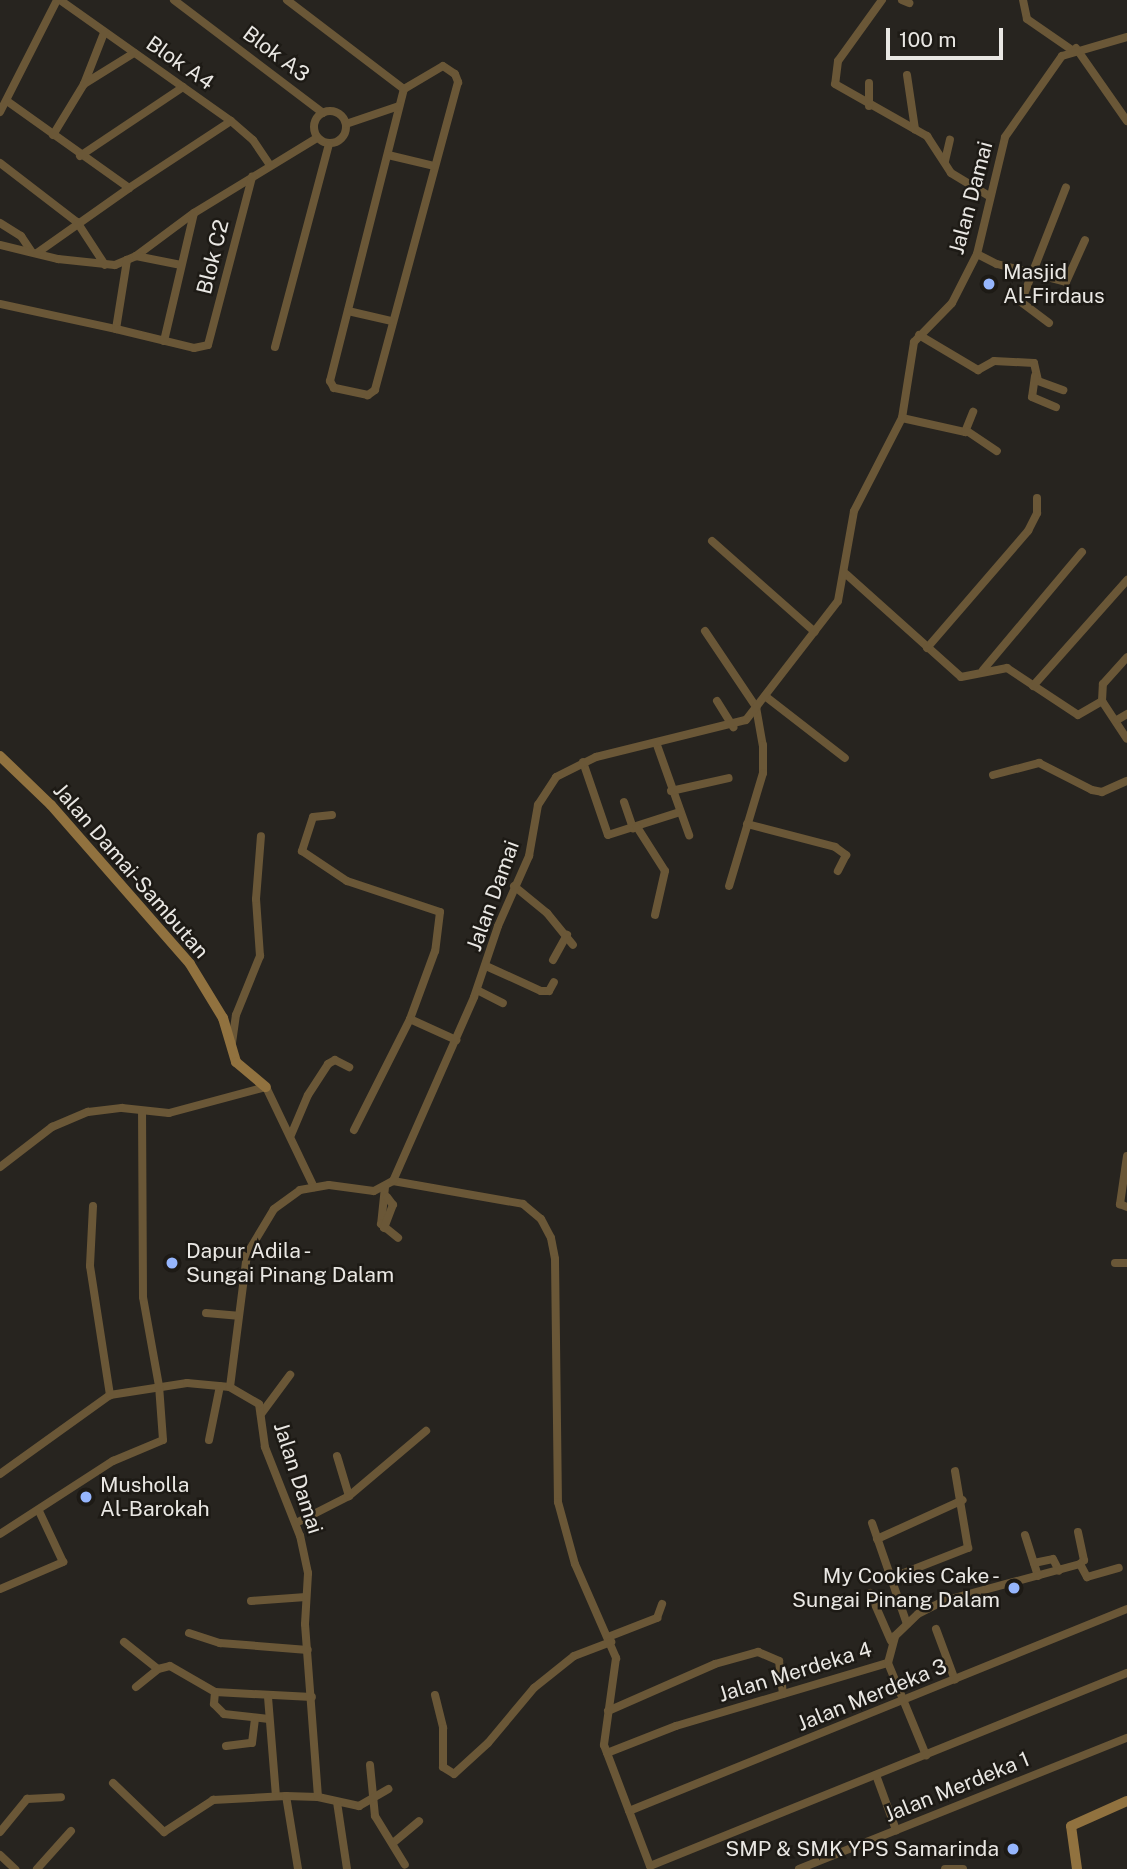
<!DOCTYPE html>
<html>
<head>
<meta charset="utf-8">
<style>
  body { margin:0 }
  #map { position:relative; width:1127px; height:1869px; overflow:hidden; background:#27241f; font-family:"Public Sans",sans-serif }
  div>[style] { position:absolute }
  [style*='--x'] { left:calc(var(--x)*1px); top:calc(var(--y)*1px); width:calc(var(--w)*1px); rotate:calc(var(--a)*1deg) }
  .street>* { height:8px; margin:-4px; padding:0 4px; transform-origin:4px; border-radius:4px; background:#6a5737 }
  .street>.ring { margin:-4px; padding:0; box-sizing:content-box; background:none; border:8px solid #6a5737; border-radius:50% }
  .secondary>* { height:10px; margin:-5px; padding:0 5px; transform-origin:5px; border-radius:5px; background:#91723f }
  .dots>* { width:19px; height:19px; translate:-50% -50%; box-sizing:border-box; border:4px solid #1d1a15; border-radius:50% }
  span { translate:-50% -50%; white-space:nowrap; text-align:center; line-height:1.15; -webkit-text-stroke:5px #1d1a15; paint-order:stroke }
  .street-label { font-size:21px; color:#e9e7e3 }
  .poi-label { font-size:21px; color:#e9e7e3 }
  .left { translate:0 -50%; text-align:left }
  .right { translate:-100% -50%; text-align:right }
  .scale { position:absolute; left:886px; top:28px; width:117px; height:32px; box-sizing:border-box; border:4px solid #e9e7e3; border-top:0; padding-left:9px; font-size:21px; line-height:24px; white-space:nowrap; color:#e9e7e3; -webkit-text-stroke:5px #1d1a15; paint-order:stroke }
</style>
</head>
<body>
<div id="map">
  <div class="street">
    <div style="--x:60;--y:0;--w:209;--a:35.3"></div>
    <div style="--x:231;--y:121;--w:29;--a:41"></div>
    <div style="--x:253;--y:140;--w:30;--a:56"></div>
    <div style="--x:174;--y:0;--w:187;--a:37.2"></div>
    <div style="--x:287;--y:0;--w:147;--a:37.3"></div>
    <div style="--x:882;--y:0;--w:75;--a:125.8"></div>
    <div style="--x:838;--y:61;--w:23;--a:97"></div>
    <div style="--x:835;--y:84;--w:106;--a:29.5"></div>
    <div style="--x:927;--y:136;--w:44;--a:57"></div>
    <div style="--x:951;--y:173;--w:44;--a:31.2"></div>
    <div style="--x:902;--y:0;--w:8;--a:23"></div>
    <div style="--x:1023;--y:0;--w:19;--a:78"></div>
    <div style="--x:1027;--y:19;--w:55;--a:34.6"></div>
    <div style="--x:1076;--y:48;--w:89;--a:55.1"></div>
    <div style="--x:443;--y:66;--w:14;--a:34"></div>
    <div style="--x:455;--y:74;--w:9;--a:69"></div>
    <div style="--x:458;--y:82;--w:319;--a:105.1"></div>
    <div style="--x:375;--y:390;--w:9;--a:144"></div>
    <div style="--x:368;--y:395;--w:35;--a:-168"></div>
    <div style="--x:334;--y:388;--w:8;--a:-120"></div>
    <div style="--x:330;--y:381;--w:301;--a:-75.8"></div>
    <div style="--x:404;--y:89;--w:45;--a:-30.5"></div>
    <div style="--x:907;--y:75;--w:55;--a:81.6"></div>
    <div style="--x:869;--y:83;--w:23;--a:90"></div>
    <div style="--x:84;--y:84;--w:55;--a:-68.6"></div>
    <div style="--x:7;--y:101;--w:150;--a:35.5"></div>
    <div style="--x:129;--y:188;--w:122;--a:-33.3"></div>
    <div class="ring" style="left:314px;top:111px;width:24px;height:24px"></div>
    <div style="--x:0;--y:112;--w:126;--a:-63"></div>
    <div style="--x:346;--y:124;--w:56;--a:-18.8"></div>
    <div style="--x:53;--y:135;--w:60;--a:-58.7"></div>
    <div style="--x:84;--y:84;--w:59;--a:-31.8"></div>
    <div style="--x:388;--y:155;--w:47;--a:13.4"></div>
    <div style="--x:80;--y:156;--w:124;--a:-33.8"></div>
    <div style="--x:945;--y:161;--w:22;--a:-77"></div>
    <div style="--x:0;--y:163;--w:97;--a:37.5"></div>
    <div style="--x:77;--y:222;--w:51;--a:56.9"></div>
    <div style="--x:0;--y:223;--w:25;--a:32"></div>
    <div style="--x:21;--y:236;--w:18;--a:56"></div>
    <div style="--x:0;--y:245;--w:60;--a:13.6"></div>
    <div style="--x:58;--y:259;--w:57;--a:6"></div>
    <div style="--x:115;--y:265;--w:23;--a:-23"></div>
    <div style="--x:136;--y:256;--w:72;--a:-36.6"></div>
    <div style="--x:194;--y:213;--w:144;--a:-31.4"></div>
    <div style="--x:37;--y:253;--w:113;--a:-35.2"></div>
    <div style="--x:977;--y:254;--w:22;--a:27"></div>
    <div style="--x:997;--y:264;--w:71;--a:14.6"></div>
    <div style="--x:1066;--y:282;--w:46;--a:-65.7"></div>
    <div style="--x:136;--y:256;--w:46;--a:11.3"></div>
    <div style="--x:0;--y:304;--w:119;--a:12.2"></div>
    <div style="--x:116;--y:329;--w:70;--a:-80.9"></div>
    <div style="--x:348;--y:311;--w:44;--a:13.1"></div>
    <div style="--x:1049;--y:323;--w:35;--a:-143"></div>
    <div style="--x:1021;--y:302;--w:123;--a:-68.6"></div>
    <div style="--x:116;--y:329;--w:80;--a:13.7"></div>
    <div style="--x:194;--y:348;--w:14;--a:-12"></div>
    <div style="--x:208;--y:345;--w:174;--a:-75.3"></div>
    <div style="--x:919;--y:335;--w:69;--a:30.7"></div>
    <div style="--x:978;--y:370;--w:18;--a:-29"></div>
    <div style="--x:994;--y:361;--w:40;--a:2.9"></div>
    <div style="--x:1034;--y:363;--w:18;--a:77"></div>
    <div style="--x:1038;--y:381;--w:27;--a:20"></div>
    <div style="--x:164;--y:341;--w:131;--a:-76.8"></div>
    <div style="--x:275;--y:347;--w:210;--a:-75.1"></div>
    <div style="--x:1035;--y:376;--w:21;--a:98"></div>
    <div style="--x:1032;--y:397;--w:26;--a:23"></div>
    <div style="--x:902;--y:418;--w:65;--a:12.5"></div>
    <div style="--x:965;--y:432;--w:22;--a:-68"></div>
    <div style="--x:967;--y:431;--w:36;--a:34"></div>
    <div style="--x:712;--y:541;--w:137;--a:41.5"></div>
    <div style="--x:846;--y:574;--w:154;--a:41.8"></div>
    <div style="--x:961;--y:677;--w:47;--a:-11.1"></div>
    <div style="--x:1007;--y:668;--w:85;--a:33.5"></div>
    <div style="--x:1078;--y:715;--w:28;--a:-30"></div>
    <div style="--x:1102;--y:701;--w:17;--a:-87"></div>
    <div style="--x:1103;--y:684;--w:36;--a:-48"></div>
    <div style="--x:705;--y:631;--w:92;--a:56.1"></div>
    <div style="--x:756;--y:707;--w:39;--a:80"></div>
    <div style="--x:763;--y:745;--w:28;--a:90"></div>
    <div style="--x:763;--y:773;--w:118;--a:106.7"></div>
    <div style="--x:927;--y:648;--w:155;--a:-49.2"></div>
    <div style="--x:1028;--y:531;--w:20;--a:-63"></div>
    <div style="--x:1037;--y:513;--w:15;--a:-90"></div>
    <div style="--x:983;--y:670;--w:154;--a:-50"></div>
    <div style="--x:1033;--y:686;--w:142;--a:-48.4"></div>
    <div style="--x:765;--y:696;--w:101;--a:37.8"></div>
    <div style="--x:717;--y:701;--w:31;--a:58"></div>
    <div style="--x:1102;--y:701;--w:45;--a:56.7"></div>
    <div style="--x:1117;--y:720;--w:12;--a:-31"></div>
    <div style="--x:657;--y:745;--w:96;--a:70.4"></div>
    <div style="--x:583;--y:762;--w:77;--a:71.1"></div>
    <div style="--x:608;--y:835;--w:76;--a:-17.7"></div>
    <div style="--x:993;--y:775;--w:48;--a:-14.6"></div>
    <div style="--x:1039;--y:763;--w:59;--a:27"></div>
    <div style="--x:1092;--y:790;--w:10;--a:11"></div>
    <div style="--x:1102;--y:792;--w:27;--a:-24"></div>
    <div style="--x:671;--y:791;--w:59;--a:-12.6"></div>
    <div style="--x:624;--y:802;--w:28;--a:71"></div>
    <div style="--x:332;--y:815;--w:19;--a:174"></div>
    <div style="--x:313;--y:817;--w:36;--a:108"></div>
    <div style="--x:302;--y:851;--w:54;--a:33.7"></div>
    <div style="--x:347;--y:881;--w:98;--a:18.4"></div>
    <div style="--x:440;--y:912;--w:39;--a:97"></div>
    <div style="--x:435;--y:951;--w:72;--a:110.2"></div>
    <div style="--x:410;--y:1019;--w:51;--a:24.5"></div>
    <div style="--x:747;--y:824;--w:91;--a:14.6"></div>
    <div style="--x:835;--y:847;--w:14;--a:36"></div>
    <div style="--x:846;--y:855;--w:18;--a:117"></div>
    <div style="--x:637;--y:827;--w:52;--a:57.5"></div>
    <div style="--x:665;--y:871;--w:45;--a:102.8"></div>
    <div style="--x:514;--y:886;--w:43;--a:39.3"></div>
    <div style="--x:547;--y:913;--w:41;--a:50.9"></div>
    <div style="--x:553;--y:960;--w:29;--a:-61"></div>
    <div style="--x:486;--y:966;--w:60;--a:24.4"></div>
    <div style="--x:541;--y:991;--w:8;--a:0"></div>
    <div style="--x:549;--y:991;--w:10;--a:-61"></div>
    <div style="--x:477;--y:990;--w:29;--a:27"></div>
    <div style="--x:232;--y:1043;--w:28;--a:-82"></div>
    <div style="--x:236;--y:1015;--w:64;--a:-67.9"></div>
    <div style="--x:260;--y:956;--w:57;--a:-94"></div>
    <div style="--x:256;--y:899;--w:63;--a:-85.5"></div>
    <div style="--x:354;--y:1130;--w:124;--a:-63.2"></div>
    <div style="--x:291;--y:1135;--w:43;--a:-67"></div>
    <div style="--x:308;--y:1095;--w:37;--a:-57"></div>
    <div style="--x:328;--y:1064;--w:8;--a:-30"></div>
    <div style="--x:335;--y:1060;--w:16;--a:27"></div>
    <div style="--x:1127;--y:1156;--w:49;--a:98.3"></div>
    <div style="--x:1120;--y:1204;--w:8;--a:23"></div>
    <div style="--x:0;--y:1167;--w:66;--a:-37.6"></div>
    <div style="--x:52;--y:1127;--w:39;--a:-23"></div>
    <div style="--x:88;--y:1112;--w:34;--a:-7"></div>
    <div style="--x:122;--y:1108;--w:47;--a:6.1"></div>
    <div style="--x:169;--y:1113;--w:100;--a:-15"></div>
    <div style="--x:266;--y:1087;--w:111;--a:64.4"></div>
    <div style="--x:393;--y:1181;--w:132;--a:10"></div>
    <div style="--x:523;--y:1204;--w:23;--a:40"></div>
    <div style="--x:541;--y:1219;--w:21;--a:62"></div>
    <div style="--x:551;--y:1238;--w:21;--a:79"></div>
    <div style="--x:555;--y:1259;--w:243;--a:89.3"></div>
    <div style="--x:558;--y:1502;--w:64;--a:74.7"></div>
    <div style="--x:575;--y:1564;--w:103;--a:66.4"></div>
    <div style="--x:616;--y:1658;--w:88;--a:97.9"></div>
    <div style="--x:604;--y:1745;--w:129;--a:69.2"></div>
    <div style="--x:385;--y:1187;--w:37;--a:96"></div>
    <div style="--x:381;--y:1224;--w:22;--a:39"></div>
    <div style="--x:93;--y:1206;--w:60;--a:92.9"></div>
    <div style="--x:90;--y:1266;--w:131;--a:81.2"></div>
    <div style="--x:384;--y:1228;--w:25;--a:-69"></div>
    <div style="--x:393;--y:1205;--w:10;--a:-127"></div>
    <div style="--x:1115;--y:1263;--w:12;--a:0"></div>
    <div style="--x:206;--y:1313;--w:32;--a:5"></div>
    <div style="--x:261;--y:1414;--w:49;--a:-53.4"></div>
    <div style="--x:209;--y:1440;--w:55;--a:-78.5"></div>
    <div style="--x:337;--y:1456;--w:42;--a:73.3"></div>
    <div style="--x:0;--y:1474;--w:135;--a:-35.7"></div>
    <div style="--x:110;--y:1395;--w:78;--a:-8.9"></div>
    <div style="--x:187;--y:1383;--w:43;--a:5.3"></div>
    <div style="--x:296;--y:1523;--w:59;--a:-27"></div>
    <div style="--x:349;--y:1496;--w:101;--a:-40.2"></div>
    <div style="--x:872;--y:1523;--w:107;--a:70.9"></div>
    <div style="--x:1078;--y:1532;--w:29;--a:78"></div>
    <div style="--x:1084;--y:1560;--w:6;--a:135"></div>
    <div style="--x:0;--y:1534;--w:135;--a:-32.9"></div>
    <div style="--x:113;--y:1461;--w:54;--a:-22.8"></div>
    <div style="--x:163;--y:1440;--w:54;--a:-94.2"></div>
    <div style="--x:159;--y:1386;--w:90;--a:-100.2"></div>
    <div style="--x:143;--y:1297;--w:186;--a:-90.3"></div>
    <div style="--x:1025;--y:1535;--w:43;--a:72.4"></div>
    <div style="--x:877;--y:1539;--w:94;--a:-24.4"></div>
    <div style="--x:1034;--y:1563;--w:19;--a:-12"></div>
    <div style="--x:1053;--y:1559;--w:13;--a:63"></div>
    <div style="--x:891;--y:1578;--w:83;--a:-21.3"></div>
    <div style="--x:968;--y:1548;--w:78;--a:-99.6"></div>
    <div style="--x:0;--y:1589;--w:69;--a:-23.2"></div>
    <div style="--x:63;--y:1562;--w:56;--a:-115.2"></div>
    <div style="--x:870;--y:1593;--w:52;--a:66.4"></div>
    <div style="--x:251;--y:1601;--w:55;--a:-4.2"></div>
    <div style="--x:936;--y:1629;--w:54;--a:69.6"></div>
    <div style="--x:189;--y:1633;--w:33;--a:18"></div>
    <div style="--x:220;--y:1643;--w:88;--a:4.5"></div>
    <div style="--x:608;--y:1637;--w:53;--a:-21.2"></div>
    <div style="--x:657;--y:1618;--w:15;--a:-70"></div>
    <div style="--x:124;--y:1642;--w:43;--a:38.5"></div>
    <div style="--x:158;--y:1669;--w:12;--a:-14"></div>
    <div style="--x:170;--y:1666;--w:52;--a:30"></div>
    <div style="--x:215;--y:1692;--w:97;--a:3"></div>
    <div style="--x:888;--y:1663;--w:100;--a:67.6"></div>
    <div style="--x:136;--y:1687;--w:28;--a:-39"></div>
    <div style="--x:215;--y:1692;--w:12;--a:95"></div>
    <div style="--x:214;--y:1704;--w:14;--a:45"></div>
    <div style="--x:224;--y:1714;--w:45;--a:6.3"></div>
    <div style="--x:435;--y:1695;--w:34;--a:76"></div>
    <div style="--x:443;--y:1728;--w:39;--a:90"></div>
    <div style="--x:443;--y:1767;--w:13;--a:32"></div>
    <div style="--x:454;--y:1774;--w:46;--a:-42.4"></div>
    <div style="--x:488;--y:1743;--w:72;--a:-50.1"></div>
    <div style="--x:534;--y:1688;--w:51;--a:-38.7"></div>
    <div style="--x:574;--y:1656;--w:40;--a:-21"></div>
    <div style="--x:268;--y:1697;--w:99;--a:85.4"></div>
    <div style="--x:608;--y:1711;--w:117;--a:-23.7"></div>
    <div style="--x:715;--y:1664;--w:45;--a:-15.6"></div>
    <div style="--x:758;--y:1652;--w:23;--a:23"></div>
    <div style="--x:779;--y:1661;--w:33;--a:83"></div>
    <div style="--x:226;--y:1746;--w:26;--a:-7"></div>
    <div style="--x:252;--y:1743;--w:24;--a:-83"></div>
    <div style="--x:607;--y:1753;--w:74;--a:-21.4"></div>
    <div style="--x:676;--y:1726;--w:221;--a:-16.6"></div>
    <div style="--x:888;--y:1663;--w:28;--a:-75"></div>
    <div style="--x:895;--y:1636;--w:32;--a:-44"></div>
    <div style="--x:918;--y:1614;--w:28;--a:-27"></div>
    <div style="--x:943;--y:1601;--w:142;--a:-15.1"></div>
    <div style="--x:1080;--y:1564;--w:15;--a:62"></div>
    <div style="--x:1087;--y:1577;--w:33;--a:-16"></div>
    <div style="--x:370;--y:1765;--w:51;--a:84.4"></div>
    <div style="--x:375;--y:1816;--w:57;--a:58.5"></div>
    <div style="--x:876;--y:1775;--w:59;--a:70"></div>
    <div style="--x:113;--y:1783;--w:71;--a:43.9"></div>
    <div style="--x:164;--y:1832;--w:59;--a:-33.1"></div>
    <div style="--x:213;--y:1800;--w:73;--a:-3.1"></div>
    <div style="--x:318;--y:1797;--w:42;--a:12.4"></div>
    <div style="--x:359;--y:1806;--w:34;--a:-30"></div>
    <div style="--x:337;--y:1802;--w:68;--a:81.5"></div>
    <div style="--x:629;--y:1811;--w:537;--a:-22.08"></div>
    <div style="--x:0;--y:1832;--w:43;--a:-50.7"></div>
    <div style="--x:27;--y:1799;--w:34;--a:-3"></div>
    <div style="--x:393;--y:1843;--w:34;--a:-40"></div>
    <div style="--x:0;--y:1855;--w:21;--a:43"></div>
    <div style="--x:650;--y:1866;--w:515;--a:-22.03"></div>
    <div style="--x:37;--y:1869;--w:51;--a:-48.2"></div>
    <div style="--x:298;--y:1869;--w:74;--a:-99.3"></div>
    <div style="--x:286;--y:1796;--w:32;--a:2"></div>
    <div style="--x:318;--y:1797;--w:173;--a:-94.3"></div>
    <div style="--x:305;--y:1624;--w:51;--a:-86.6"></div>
    <div style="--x:308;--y:1573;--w:38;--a:-102"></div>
    <div style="--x:300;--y:1536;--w:96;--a:-111.5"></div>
    <div style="--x:265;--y:1447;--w:43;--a:-97.9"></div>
    <div style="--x:259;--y:1404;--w:34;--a:-150"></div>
    <div style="--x:230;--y:1387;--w:134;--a:-82.7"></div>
    <div style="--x:247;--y:1254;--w:52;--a:-59"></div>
    <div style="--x:274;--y:1209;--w:32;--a:-36"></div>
    <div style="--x:300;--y:1190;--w:29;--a:-10"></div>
    <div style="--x:329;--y:1185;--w:45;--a:7.6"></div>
    <div style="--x:374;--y:1191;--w:21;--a:-28"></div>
    <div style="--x:393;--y:1181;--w:201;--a:-66.2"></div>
    <div style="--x:474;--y:997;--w:75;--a:-71.3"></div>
    <div style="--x:498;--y:926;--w:77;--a:-66.1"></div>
    <div style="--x:529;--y:856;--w:52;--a:-80"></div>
    <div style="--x:538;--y:805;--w:33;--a:-57"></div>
    <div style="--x:556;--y:777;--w:45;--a:-26.6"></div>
    <div style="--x:596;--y:757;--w:154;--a:-13.9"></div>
    <div style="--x:746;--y:720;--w:150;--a:-52.3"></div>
    <div style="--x:838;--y:601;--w:91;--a:-79.9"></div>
    <div style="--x:854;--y:511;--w:105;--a:-62.7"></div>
    <div style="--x:902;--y:418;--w:77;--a:-81"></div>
    <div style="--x:914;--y:342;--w:54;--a:-45.7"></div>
    <div style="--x:952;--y:303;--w:55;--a:-63"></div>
    <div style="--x:977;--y:254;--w:120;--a:-76.5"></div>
    <div style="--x:1005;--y:137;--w:99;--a:-54.9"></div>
    <div style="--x:1062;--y:56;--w:68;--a:-16.3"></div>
    <div style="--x:799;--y:1869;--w:353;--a:-21.8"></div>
    <div style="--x:945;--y:1869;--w:18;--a:0"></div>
  </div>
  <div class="secondary">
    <div style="--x:0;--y:756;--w:71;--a:43.9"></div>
    <div style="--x:51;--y:805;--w:211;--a:48.8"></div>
    <div style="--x:190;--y:964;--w:63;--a:58.6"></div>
    <div style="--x:223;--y:1018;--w:46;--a:73.5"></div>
    <div style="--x:236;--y:1062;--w:39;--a:40"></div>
    <div style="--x:1077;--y:1869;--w:43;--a:-97.9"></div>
    <div style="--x:1071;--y:1826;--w:61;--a:-24.1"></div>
  </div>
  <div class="dots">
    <div style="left:989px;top:284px;background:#96b6fd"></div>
    <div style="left:172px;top:1263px;background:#96b6fd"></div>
    <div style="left:86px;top:1497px;background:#96b6fd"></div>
    <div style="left:1014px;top:1588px;background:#96b6fd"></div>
    <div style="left:1013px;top:1849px;background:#96b6fd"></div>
  </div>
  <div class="street-label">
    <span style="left:276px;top:54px;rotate:37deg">Blok A3</span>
    <span style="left:180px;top:63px;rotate:35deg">Blok A4</span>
    <span style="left:971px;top:198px;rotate:-75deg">Jalan Damai</span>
    <span style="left:213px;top:257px;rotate:-76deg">Blok C2</span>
    <span style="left:131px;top:871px;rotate:49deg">Jalan Damai-Sambutan</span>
    <span style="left:493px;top:896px;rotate:-70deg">Jalan Damai</span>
    <span style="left:298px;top:1478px;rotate:72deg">Jalan Damai</span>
    <span style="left:795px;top:1672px;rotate:-17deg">Jalan Merdeka 4</span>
    <span style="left:872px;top:1695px;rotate:-22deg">Jalan Merdeka 3</span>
    <span style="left:957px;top:1787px;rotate:-22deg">Jalan Merdeka 1</span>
  </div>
  <div class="poi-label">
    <span class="left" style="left:1003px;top:284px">Masjid<br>Al-Firdaus</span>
    <span class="left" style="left:186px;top:1263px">Dapur Adila -<br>Sungai Pinang Dalam</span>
    <span class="left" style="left:100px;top:1497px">Musholla<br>Al-Barokah</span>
    <span class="right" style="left:1000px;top:1588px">My Cookies Cake -<br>Sungai Pinang Dalam</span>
    <span class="right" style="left:999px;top:1849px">SMP &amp; SMK YPS Samarinda</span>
  </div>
  <div class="scale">100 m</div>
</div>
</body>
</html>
